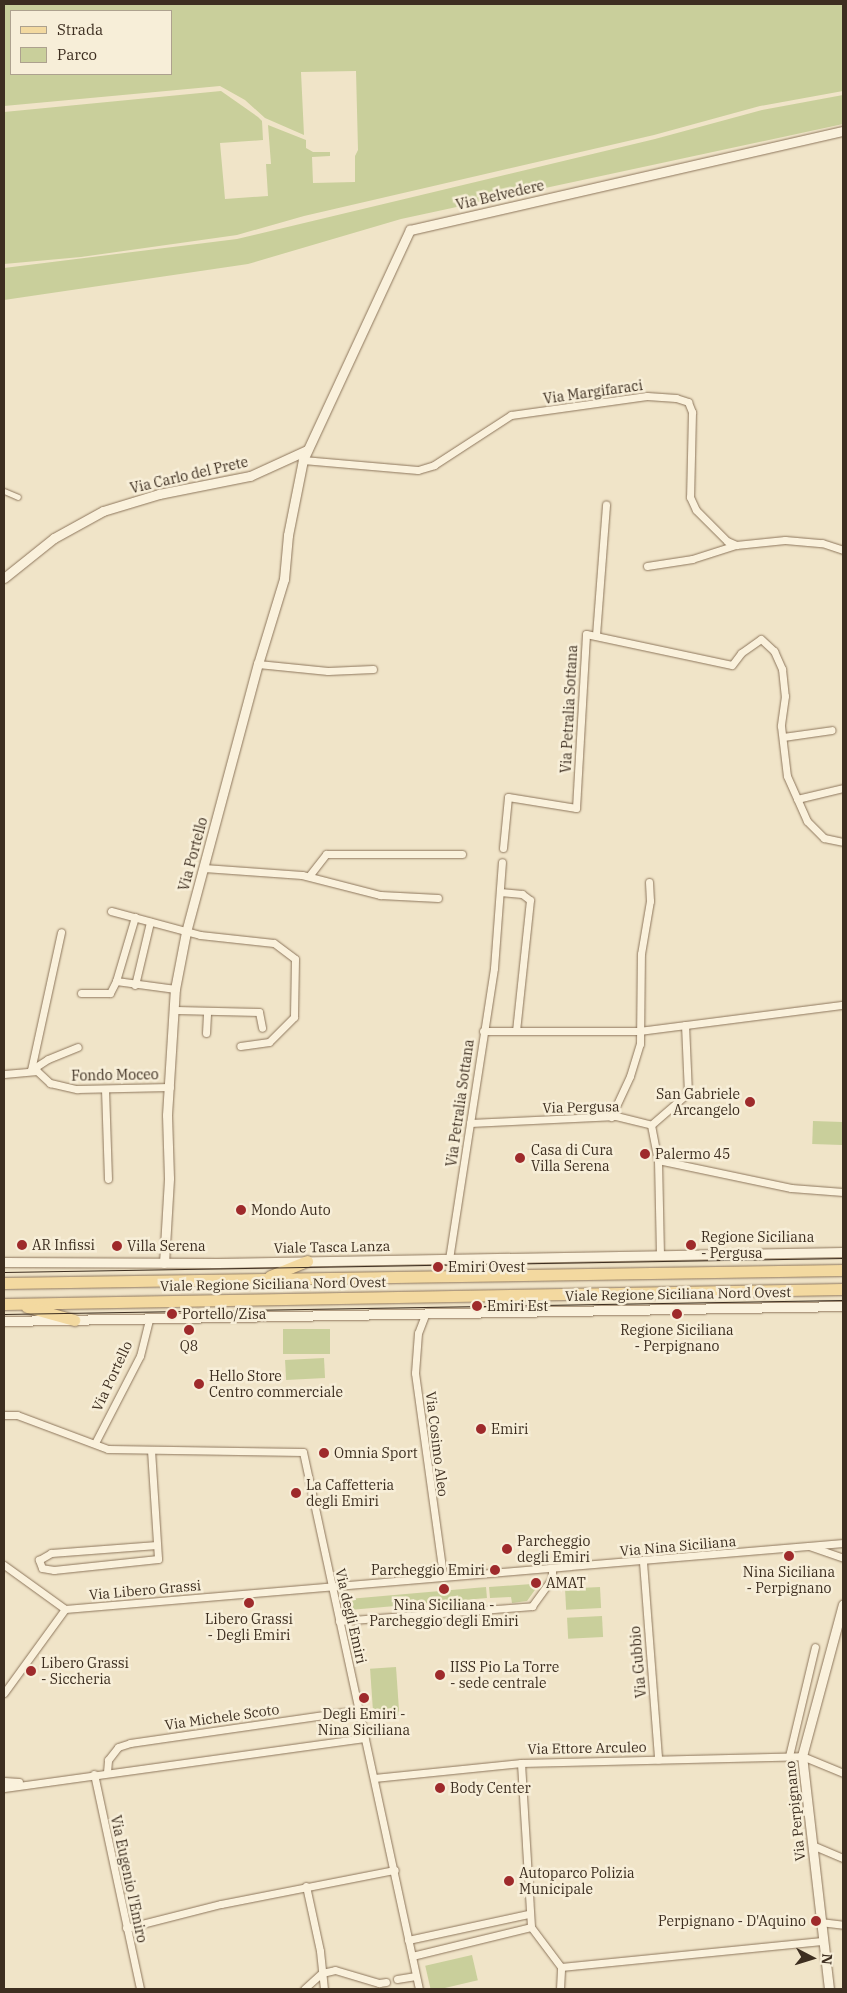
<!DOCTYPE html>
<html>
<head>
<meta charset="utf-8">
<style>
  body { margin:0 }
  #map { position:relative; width:847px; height:1993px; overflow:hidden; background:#f0e4c8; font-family:"IBM Plex Serif",serif }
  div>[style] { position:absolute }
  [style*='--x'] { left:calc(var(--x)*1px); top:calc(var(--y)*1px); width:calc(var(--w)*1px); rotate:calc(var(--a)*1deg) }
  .green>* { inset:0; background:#c9cf9b; transform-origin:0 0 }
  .roads { filter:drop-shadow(0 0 1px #8d765c) drop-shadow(0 0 1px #8d765c) }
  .pedestrian>* { height:5px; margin:-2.5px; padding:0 2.5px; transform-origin:2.5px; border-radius:2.5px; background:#faf1dc }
  .minor>* { height:7px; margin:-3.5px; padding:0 3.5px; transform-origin:3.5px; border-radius:3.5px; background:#faf1dc }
  .tertiary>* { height:9px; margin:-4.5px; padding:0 4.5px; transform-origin:4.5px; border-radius:4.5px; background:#faf1dc }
  .primary>* { height:11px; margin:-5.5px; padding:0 5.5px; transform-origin:5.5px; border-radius:5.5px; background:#f3d9a0 }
  .tram>* { height:1px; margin:-0.5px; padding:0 0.5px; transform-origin:0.5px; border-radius:0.5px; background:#3d2e20 }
  .dots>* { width:14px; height:14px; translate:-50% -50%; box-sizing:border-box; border:2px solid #f7eed8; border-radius:50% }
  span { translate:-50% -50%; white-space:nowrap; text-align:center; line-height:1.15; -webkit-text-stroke:5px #f7eed8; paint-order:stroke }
  .street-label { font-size:14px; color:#3d2e20 }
  .poi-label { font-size:14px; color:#3d2e20 }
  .right { translate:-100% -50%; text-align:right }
  .left { translate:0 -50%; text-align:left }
  .frame { position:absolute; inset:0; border:5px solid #3d2e20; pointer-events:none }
  .legend { position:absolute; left:10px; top:10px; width:162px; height:65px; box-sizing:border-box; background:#f7eed8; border:1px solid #ada18e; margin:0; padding:6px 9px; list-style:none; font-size:15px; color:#3d2e20 }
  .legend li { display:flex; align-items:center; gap:10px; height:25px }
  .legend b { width:25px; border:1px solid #ada18e }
  .north { position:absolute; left:787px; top:1933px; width:50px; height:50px; -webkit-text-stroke:4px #f7eed8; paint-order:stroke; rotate:95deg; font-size:14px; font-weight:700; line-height:20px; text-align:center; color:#3d2e20 }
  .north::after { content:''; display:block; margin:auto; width:18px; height:22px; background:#3d2e20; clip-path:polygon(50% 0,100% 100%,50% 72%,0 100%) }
</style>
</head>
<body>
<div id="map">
  <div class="green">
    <div style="clip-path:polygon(evenodd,4px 4px,843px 4px,843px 91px,760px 106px,654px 135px,304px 216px,237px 235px,81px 257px,4px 264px,4px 112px,221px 91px,258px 117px,262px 121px,263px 140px,220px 143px,225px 199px,268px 196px,266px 164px,271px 164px,268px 125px,306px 140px,306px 148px,313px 152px,330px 152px,330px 156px,312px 157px,313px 183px,355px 182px,355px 156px,358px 150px,356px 71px,301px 72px,304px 135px,265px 118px,245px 100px,220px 86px,4px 106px,4px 4px,171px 11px,171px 74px,11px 74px,11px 11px,171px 11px)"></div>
    <div style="clip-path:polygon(843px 95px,843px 124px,401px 219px,248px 264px,4px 300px,4px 268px,237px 239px,655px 139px,762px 110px)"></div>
    <div style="left:813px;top:1121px;width:30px;height:23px;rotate:2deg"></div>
    <div style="left:330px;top:1329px;width:25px;height:47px;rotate:90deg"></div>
    <div style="left:324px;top:1358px;width:20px;height:39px;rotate:87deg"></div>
    <div style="clip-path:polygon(532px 1584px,532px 1587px,537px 1587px,527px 1601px,512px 1603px,511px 1597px,490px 1598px,489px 1587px)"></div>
    <div style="left:486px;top:1587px;width:11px;height:141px;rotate:85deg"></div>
    <div style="left:600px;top:1587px;width:21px;height:35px;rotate:87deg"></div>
    <div style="left:602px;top:1616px;width:21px;height:35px;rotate:87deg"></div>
    <div style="left:396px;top:1667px;width:49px;height:26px;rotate:86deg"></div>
    <div style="left:472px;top:1955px;width:26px;height:48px;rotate:77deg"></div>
  </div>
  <div class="roads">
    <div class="pedestrian">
      <div style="--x:4;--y:491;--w:15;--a:23"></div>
    </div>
    <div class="minor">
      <div style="--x:303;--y:460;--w:115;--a:5"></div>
      <div style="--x:418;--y:470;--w:17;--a:-17"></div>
      <div style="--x:434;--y:465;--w:92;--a:-33"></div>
      <div style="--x:511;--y:415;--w:137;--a:-8"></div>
      <div style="--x:647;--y:396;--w:29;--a:4"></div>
      <div style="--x:676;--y:398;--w:13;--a:18"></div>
      <div style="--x:688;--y:402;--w:11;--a:68"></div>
      <div style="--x:692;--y:412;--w:85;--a:91.3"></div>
      <div style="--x:690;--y:497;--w:14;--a:65"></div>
      <div style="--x:696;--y:510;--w:44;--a:45"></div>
      <div style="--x:727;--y:541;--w:10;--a:24"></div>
      <div style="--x:736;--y:545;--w:49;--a:-5.8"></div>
      <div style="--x:785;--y:540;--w:37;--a:5"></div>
      <div style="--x:822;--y:543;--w:22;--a:18"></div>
      <div style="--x:647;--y:566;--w:46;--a:-8.8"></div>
      <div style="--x:692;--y:559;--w:46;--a:-17.7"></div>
      <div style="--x:596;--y:635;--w:131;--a:-85.6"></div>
      <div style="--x:258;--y:664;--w:70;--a:5.7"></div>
      <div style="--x:328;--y:671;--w:45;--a:-2.5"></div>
      <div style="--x:783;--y:737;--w:49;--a:-8.1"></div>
      <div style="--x:797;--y:799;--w:47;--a:-13.4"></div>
      <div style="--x:503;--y:848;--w:51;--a:-84.4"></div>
      <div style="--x:508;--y:797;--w:69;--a:9.2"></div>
      <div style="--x:576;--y:808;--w:174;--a:-86.7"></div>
      <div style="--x:586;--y:634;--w:149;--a:12"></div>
      <div style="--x:732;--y:665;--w:15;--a:-53"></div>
      <div style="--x:741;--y:653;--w:24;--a:-35"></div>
      <div style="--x:761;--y:639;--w:18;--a:43"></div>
      <div style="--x:774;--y:651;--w:20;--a:66"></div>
      <div style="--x:782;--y:669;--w:27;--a:84"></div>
      <div style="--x:785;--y:696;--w:30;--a:98"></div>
      <div style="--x:781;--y:726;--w:50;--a:83.2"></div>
      <div style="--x:787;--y:776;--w:49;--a:66"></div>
      <div style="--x:807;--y:821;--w:24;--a:45"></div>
      <div style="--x:824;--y:838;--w:19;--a:12"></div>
      <div style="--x:204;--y:868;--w:98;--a:4.1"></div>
      <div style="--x:302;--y:875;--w:81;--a:14.4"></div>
      <div style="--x:380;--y:895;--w:58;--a:3"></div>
      <div style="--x:309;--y:876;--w:28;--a:-52"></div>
      <div style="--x:326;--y:854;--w:136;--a:0"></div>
      <div style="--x:500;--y:892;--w:22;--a:5"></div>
      <div style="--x:522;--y:894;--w:10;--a:37"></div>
      <div style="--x:530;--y:900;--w:131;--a:96.1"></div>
      <div style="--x:111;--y:911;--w:92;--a:15.1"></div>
      <div style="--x:200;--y:935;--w:74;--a:6.2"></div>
      <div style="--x:274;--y:943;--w:26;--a:37"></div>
      <div style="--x:295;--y:959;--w:58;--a:91"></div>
      <div style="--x:294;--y:1017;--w:35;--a:135"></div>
      <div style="--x:269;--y:1042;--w:29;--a:172"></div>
      <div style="--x:116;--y:981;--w:67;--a:-73.5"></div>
      <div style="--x:135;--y:985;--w:65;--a:-76.6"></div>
      <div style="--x:81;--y:993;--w:29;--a:0"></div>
      <div style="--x:110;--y:993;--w:13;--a:-63"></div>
      <div style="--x:116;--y:981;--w:60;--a:7.7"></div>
      <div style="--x:176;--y:1010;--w:83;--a:1.4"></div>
      <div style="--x:259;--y:1012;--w:16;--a:79"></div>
      <div style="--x:483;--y:1031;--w:156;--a:0"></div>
      <div style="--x:639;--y:1031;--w:206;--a:-7.3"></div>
      <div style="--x:206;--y:1033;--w:20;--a:-87"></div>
      <div style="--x:31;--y:1070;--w:141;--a:-77.7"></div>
      <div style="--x:31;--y:1070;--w:20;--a:-33"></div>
      <div style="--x:48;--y:1059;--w:32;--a:-22"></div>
      <div style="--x:4;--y:1074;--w:33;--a:-5"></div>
      <div style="--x:37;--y:1071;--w:18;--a:43"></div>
      <div style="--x:50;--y:1083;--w:28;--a:13"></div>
      <div style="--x:77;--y:1089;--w:93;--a:-1.2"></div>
      <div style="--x:105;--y:1089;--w:90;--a:88.1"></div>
      <div style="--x:611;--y:1117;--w:45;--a:-65.1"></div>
      <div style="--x:630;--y:1076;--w:34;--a:-73"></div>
      <div style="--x:640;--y:1044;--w:90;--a:-89.4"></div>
      <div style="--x:641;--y:954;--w:54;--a:-80.4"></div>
      <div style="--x:650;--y:901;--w:19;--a:-93"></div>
      <div style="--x:470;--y:1123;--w:146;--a:-2.7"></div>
      <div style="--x:616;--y:1116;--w:36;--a:14"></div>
      <div style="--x:651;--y:1125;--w:36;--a:79"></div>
      <div style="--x:658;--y:1160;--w:94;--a:88.8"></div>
      <div style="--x:651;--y:1125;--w:49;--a:-40.9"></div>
      <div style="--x:688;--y:1093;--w:68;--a:-92.5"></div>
      <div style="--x:658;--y:1160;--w:136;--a:11.9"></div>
      <div style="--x:791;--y:1188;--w:52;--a:4.4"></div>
      <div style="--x:449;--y:1259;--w:294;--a:-81.2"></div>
      <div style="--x:494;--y:968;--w:106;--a:-85.7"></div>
      <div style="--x:425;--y:1315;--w:19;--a:111"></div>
      <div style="--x:418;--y:1333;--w:40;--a:94.3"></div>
      <div style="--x:415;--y:1373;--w:205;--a:82.1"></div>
      <div style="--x:4;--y:1415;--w:13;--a:0"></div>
      <div style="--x:17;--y:1415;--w:97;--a:20.5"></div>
      <div style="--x:108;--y:1449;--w:195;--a:0.9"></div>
      <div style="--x:303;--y:1452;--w:549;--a:77.81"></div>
      <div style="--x:95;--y:1443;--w:98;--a:-62.7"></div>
      <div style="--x:140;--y:1356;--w:38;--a:-76"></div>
      <div style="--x:151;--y:1450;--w:109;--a:86.3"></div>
      <div style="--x:158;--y:1559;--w:105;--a:174"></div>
      <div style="--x:54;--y:1570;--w:12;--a:-171"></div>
      <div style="--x:42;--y:1568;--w:9;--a:-111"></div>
      <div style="--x:39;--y:1560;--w:14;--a:-30"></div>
      <div style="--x:51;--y:1553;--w:106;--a:-4.3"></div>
      <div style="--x:809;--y:1546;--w:36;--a:19"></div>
      <div style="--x:643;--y:1562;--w:198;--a:85.6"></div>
      <div style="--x:4;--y:1565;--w:75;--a:35.8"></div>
      <div style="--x:339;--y:1621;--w:194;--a:-4.4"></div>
      <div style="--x:532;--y:1606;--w:34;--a:-54"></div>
      <div style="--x:552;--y:1578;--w:9;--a:-90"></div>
      <div style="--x:4;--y:1693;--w:104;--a:-54"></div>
      <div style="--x:65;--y:1609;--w:781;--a:-4.85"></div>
      <div style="--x:789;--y:1756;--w:112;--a:-76.6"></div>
      <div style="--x:521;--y:1763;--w:164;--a:86.5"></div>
      <div style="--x:107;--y:1772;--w:12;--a:-85"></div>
      <div style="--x:108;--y:1760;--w:16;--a:-52"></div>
      <div style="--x:118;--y:1747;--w:13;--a:-18"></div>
      <div style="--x:130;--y:1743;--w:231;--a:-8.2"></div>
      <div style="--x:94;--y:1774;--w:220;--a:77.9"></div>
      <div style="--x:374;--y:1778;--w:148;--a:-5.8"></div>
      <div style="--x:521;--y:1763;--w:281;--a:-1.4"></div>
      <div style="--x:802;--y:1756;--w:44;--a:22.5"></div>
      <div style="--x:4;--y:1781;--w:15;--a:4"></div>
      <div style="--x:4;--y:1788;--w:364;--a:-7.9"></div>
      <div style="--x:812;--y:1845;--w:34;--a:23"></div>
      <div style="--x:306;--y:1886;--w:66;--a:77.8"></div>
      <div style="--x:320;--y:1951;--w:38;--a:84"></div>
      <div style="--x:820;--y:1922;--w:23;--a:7"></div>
      <div style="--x:126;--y:1928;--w:98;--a:-14.2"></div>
      <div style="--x:221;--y:1904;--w:177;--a:-11.1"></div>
      <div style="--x:408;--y:1940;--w:123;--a:-12.2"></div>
      <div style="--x:412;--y:1956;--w:122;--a:-13.7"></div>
      <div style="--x:531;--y:1927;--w:50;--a:53.1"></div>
      <div style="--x:561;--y:1967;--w:262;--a:-5.7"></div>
      <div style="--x:322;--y:1973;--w:13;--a:-13"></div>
      <div style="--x:335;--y:1970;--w:46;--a:16.5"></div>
      <div style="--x:379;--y:1983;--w:7;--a:-8"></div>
      <div style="--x:397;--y:1979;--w:19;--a:-9"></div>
      <div style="--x:304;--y:1989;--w:24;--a:-42"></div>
      <div style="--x:560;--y:1989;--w:22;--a:-87"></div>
    </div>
    <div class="tertiary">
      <div style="--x:4;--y:578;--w:64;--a:-38.7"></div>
      <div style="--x:54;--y:538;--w:56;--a:-28.9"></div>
      <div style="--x:103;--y:511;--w:59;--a:-16.9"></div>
      <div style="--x:159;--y:494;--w:93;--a:-11.2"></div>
      <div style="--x:250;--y:476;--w:63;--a:-24.5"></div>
      <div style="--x:4;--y:1262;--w:214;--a:0.3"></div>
      <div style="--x:218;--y:1263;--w:625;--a:-1.01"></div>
      <div style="--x:164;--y:1263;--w:85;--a:-86.6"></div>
      <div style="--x:169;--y:1178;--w:63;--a:-91.8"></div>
      <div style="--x:167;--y:1115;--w:126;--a:-86.4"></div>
      <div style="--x:175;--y:989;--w:58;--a:-79.1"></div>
      <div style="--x:186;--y:932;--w:278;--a:-75"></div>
      <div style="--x:258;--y:664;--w:89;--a:-73"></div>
      <div style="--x:284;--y:579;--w:44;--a:-84.8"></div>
      <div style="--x:288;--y:535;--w:76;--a:-78.7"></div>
      <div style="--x:303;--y:460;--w:254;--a:-65.1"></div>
      <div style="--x:410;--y:230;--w:444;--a:-12.9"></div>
      <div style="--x:4;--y:1321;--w:839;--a:-1.02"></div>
      <div style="--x:829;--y:1989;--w:235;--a:-96.6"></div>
      <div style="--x:802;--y:1756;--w:157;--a:-74.9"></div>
    </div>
    <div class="primary">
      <div style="--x:270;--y:1276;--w:40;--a:-22"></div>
      <div style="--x:4;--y:1283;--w:839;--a:-0.89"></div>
      <div style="--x:4;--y:1304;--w:839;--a:-1.02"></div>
      <div style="--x:27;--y:1307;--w:49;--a:15.5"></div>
    </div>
  </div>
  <div class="tram">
    <div style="--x:4;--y:1272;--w:839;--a:-0.96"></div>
    <div style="--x:4;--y:1314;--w:839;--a:-0.96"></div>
  </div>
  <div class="dots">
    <div style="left:750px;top:1102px;background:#9e2a2b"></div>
    <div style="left:645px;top:1154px;background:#9e2a2b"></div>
    <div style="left:520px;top:1158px;background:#9e2a2b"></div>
    <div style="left:241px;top:1210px;background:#9e2a2b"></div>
    <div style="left:22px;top:1245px;background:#9e2a2b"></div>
    <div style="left:691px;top:1245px;background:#9e2a2b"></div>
    <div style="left:117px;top:1246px;background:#9e2a2b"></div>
    <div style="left:438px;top:1267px;background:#9e2a2b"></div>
    <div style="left:477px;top:1306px;background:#9e2a2b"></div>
    <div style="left:172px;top:1314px;background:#9e2a2b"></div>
    <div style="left:677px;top:1314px;background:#9e2a2b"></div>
    <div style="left:189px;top:1330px;background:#9e2a2b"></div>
    <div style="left:199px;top:1384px;background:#9e2a2b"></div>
    <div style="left:481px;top:1429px;background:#9e2a2b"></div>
    <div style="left:324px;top:1453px;background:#9e2a2b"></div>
    <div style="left:296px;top:1493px;background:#9e2a2b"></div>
    <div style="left:507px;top:1549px;background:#9e2a2b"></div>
    <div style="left:789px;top:1556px;background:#9e2a2b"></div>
    <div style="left:495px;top:1570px;background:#9e2a2b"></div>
    <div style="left:536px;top:1583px;background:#9e2a2b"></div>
    <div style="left:444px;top:1589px;background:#9e2a2b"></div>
    <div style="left:249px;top:1603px;background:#9e2a2b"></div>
    <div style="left:31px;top:1671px;background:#9e2a2b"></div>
    <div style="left:440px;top:1675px;background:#9e2a2b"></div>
    <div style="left:364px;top:1698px;background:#9e2a2b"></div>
    <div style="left:440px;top:1788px;background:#9e2a2b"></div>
    <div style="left:509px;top:1881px;background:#9e2a2b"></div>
    <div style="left:816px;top:1921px;background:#9e2a2b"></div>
  </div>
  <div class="street-label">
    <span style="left:500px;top:195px;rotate:-13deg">Via Belvedere</span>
    <span style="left:593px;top:392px;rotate:-8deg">Via Margifaraci</span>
    <span style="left:189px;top:475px;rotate:-13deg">Via Carlo del Prete</span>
    <span style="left:569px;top:709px;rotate:-87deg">Via Petralia Sottana</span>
    <span style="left:193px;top:854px;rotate:-75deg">Via Portello</span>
    <span style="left:115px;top:1075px;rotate:-1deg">Fondo Moceo</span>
    <span style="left:460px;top:1103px;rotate:-82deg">Via Petralia Sottana</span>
    <span style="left:581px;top:1107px;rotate:-1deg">Via Pergusa</span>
    <span style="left:332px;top:1247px;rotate:-1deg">Viale Tasca Lanza</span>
    <span style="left:273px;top:1284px;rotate:-1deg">Viale Regione Siciliana Nord Ovest</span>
    <span style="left:678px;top:1294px;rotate:-1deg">Viale Regione Siciliana Nord Ovest</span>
    <span style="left:112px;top:1376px;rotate:-65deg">Via Portello</span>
    <span style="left:437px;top:1444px;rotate:83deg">Via Cosimo Aleo</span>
    <span style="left:678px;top:1546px;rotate:-5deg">Via Nina Siciliana</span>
    <span style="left:145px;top:1590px;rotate:-5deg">Via Libero Grassi</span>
    <span style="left:351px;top:1616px;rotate:77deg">Via degli Emiri</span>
    <span style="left:638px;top:1662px;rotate:-95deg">Via Gubbio</span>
    <span style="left:222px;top:1717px;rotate:-8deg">Via Michele Scoto</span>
    <span style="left:587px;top:1748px;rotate:-1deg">Via Ettore Arculeo</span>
    <span style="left:795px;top:1811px;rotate:-96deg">Via Perpignano</span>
    <span style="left:129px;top:1879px;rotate:78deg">Via Eugenio l'Emiro</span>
  </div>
  <div class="poi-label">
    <span class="right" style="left:740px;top:1102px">San Gabriele<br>Arcangelo</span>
    <span class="left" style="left:531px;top:1158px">Casa di Cura<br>Villa Serena</span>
    <span class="left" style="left:655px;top:1154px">Palermo 45</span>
    <span class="left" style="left:251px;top:1210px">Mondo Auto</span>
    <span class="left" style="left:701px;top:1245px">Regione Siciliana<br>- Pergusa</span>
    <span class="left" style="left:32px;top:1245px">AR Infissi</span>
    <span class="left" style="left:127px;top:1246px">Villa Serena</span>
    <span class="left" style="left:448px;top:1267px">Emiri Ovest</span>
    <span class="left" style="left:487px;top:1306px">Emiri Est</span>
    <span class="left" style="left:182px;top:1314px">Portello/Zisa</span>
    <span style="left:677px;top:1338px">Regione Siciliana<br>- Perpignano</span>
    <span style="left:189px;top:1346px">Q8</span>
    <span class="left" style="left:209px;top:1384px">Hello Store<br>Centro commerciale</span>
    <span class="left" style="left:491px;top:1429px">Emiri</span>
    <span class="left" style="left:334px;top:1453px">Omnia Sport</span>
    <span class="left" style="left:306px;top:1493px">La Caffetteria<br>degli Emiri</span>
    <span class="left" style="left:517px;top:1549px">Parcheggio<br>degli Emiri</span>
    <span class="right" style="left:485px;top:1570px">Parcheggio Emiri</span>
    <span style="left:789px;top:1580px">Nina Siciliana<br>- Perpignano</span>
    <span class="left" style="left:546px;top:1583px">AMAT</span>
    <span style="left:444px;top:1613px">Nina Siciliana -<br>Parcheggio degli Emiri</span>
    <span style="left:249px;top:1627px">Libero Grassi<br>- Degli Emiri</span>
    <span class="left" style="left:41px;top:1671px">Libero Grassi<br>- Siccheria</span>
    <span class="left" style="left:450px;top:1675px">IISS Pio La Torre<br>- sede centrale</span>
    <span style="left:364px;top:1722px">Degli Emiri -<br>Nina Siciliana</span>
    <span class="left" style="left:450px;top:1788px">Body Center</span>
    <span class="left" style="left:519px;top:1881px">Autoparco Polizia<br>Municipale</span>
    <span class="right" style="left:806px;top:1921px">Perpignano - D'Aquino</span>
  </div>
  <div class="frame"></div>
  <ul class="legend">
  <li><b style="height:6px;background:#f3d9a0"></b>Strada</li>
  <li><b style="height:14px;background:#c9cf9b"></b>Parco</li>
  </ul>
  <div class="north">N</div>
</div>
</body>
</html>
